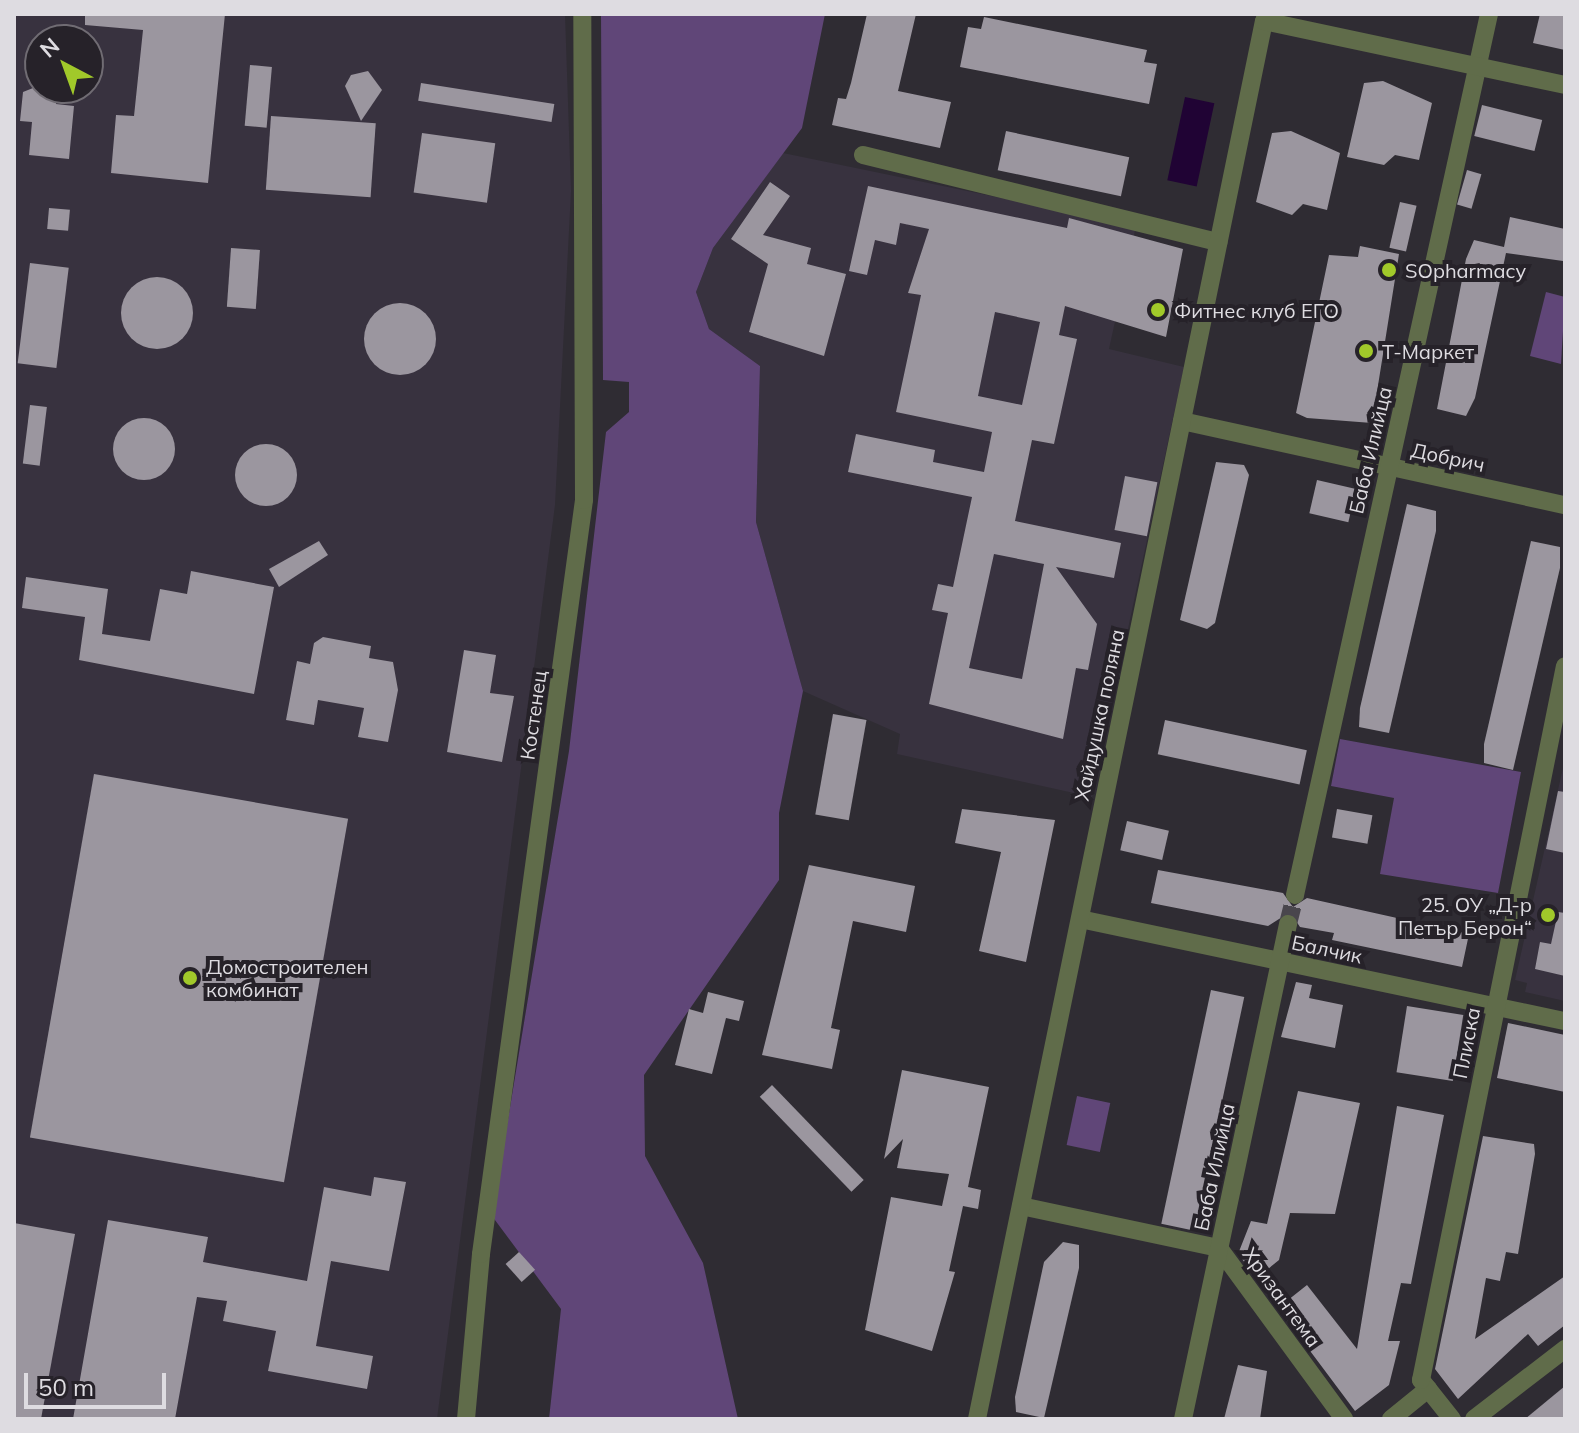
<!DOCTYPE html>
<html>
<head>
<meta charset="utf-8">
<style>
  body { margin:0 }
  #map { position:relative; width:1579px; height:1433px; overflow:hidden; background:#2f2c33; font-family:Mulish,sans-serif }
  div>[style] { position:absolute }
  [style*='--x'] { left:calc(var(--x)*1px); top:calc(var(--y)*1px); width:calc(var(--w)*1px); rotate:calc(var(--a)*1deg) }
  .built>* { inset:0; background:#38323f }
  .green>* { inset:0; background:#604678; transform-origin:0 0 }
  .water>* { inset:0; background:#200334; transform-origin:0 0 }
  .building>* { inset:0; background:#9b969f; transform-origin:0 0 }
  .round { border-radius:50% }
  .minor-tunnel>* { height:18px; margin-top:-9px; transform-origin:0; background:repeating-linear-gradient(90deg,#49464d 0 18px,transparent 0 27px) }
  .minor>* { height:18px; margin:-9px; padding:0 9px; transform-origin:9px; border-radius:9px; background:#606c4a }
  .dots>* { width:22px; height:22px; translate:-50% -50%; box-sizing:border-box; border:4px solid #262229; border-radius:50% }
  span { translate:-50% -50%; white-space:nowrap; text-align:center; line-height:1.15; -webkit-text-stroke:8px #262229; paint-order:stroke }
  .poi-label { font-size:20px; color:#dedce1 }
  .left { translate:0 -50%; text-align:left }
  .right { translate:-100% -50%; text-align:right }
  .street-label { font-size:20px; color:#dedce1 }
  .frame { position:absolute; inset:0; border:16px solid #dedce1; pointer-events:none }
  .north { position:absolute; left:24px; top:24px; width:80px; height:80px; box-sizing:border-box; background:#262229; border:2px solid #706c73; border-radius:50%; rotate:319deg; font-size:22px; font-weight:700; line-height:32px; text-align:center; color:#dedce1 }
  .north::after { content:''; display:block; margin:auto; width:28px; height:36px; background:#a1c92a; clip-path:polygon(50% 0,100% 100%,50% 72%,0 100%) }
  .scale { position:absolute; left:24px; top:1373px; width:142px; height:36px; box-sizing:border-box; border:4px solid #dedce1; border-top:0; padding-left:10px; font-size:24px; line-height:28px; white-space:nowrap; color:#dedce1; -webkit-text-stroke:6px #262229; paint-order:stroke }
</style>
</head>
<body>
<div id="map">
  <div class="built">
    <div style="clip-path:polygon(evenodd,14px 14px,565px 14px,571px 191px,555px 505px,437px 1419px,14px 1419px,14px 14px,40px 40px,88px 40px,88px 88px,40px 88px,40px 40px)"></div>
    <div style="clip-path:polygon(783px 153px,1136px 226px,1109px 349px,1184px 367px,1092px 797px,897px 754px,900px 734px,803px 691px,756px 522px,760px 366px,709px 329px,696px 292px,713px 248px)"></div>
    <div style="clip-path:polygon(1565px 759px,1565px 1001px,1525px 992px,1527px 983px,1515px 980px)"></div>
  </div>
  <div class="green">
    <div style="clip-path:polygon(601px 14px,825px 14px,802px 128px,713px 248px,696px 292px,709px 329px,760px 366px,756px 522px,803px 691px,779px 813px,779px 880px,644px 1075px,645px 1156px,703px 1263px,738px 1419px,549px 1419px,561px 1309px,492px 1216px,569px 751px,606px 432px,629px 412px,629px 382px,603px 380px)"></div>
    <div style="clip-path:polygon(1546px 292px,1565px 297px,1561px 364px,1530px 356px)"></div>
    <div style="clip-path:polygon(1340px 739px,1521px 772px,1498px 893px,1380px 874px,1394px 798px,1331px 786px)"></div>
    <div style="left:1077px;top:1096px;width:34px;height:50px;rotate:12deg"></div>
  </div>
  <div class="water">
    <div style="left:1185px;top:97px;width:30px;height:85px;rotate:12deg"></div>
  </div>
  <div class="building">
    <div style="clip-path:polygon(85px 14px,225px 14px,208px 183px,111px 173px,116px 115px,134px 116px,143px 30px,85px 25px)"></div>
    <div style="clip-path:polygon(867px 14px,916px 14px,898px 91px,951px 102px,940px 148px,832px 125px,838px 98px,846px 99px,851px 83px)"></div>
    <div style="clip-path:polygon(1540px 14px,1565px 14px,1565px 50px,1533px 43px)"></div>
    <div style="clip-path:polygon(984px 17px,1147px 50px,1144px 62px,1157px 64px,1149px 104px,960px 67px,968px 27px,981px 29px)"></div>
    <div style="left:250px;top:65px;width:22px;height:61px;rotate:5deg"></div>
    <div style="clip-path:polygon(368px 71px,382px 90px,361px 121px,345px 86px,351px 75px)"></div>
    <div style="clip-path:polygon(1383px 81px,1432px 103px,1419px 160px,1395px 155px,1384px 165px,1347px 157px,1364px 83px)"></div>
    <div style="left:421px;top:83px;width:135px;height:18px;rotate:9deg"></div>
    <div style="clip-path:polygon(33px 88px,58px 88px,56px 104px,74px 106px,69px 159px,29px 155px,32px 122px,20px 121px,23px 92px)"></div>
    <div style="left:1482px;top:105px;width:62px;height:32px;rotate:14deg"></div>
    <div style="left:271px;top:116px;width:105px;height:74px;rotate:4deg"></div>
    <div style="left:1006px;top:131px;width:126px;height:40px;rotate:12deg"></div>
    <div style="clip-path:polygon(1291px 131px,1340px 153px,1327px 210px,1303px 204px,1292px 215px,1256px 202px,1272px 133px)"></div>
    <div style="left:422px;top:133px;width:74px;height:60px;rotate:8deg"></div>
    <div style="left:1467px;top:170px;width:15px;height:36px;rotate:16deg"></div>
    <div style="clip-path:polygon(770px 182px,790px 196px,763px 235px,811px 248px,807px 264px,846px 274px,824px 356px,749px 332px,768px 264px,731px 239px)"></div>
    <div style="clip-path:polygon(evenodd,868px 186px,1067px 228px,1069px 218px,1183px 249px,1166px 337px,1065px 306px,1059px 335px,1077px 339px,1054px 444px,1032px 440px,1015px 521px,1121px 543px,1114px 578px,1056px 567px,1097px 624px,1088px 670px,1076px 668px,1063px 739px,929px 704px,948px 613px,932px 610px,938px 584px,953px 587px,972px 497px,848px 472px,856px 434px,935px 450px,933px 462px,984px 472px,992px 432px,896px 412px,921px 295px,908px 293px,929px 229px,900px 223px,896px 245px,875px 240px,867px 275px,849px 271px,868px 186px,995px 312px,1040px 322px,1022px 405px,978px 396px,995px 312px,868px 186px,994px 554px,1044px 564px,1022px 679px,969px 668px,994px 554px)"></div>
    <div style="left:1400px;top:202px;width:17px;height:47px;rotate:13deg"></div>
    <div style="left:49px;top:208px;width:21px;height:21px;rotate:5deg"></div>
    <div style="clip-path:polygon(1510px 217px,1565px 229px,1563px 261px,1506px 253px,1475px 398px,1466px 416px,1437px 409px,1466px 259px,1474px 240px,1504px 247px)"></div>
    <div style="clip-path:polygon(1360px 246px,1399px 254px,1372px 423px,1307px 418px,1296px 413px,1329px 255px,1358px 257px)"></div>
    <div style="left:231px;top:248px;width:29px;height:59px;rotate:4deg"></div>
    <div style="left:30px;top:263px;width:39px;height:101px;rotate:7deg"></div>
    <div class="round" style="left:121px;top:277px;width:72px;height:72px"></div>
    <div class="round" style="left:364px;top:303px;width:72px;height:72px"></div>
    <div style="left:30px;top:405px;width:17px;height:59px;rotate:7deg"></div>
    <div class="round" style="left:113px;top:418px;width:62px;height:62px"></div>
    <div class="round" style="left:235px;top:444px;width:62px;height:62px"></div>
    <div style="clip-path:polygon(1216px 462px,1244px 465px,1249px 475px,1215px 623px,1207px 629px,1180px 620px)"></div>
    <div style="left:1125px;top:476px;width:33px;height:55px;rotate:11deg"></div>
    <div style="left:1317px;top:480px;width:40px;height:34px;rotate:13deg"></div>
    <div style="clip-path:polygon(1407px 504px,1436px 511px,1436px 531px,1389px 733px,1359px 727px,1360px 708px)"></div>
    <div style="clip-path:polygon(319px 541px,328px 555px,279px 587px,269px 569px)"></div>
    <div style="clip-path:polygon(1531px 541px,1560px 547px,1560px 568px,1513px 770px,1484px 763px,1484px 744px)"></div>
    <div style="clip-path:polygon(191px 571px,274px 587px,254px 694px,79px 660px,85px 617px,22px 608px,26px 577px,108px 589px,102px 634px,150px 641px,160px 589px,187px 594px)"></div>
    <div style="clip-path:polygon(323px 637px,371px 646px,369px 658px,393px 662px,398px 690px,388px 742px,358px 737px,364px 708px,318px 700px,314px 725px,286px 720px,297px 661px,310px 664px,314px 643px)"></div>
    <div style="clip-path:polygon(464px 650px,496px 655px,490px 693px,514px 696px,502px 762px,447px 752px)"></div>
    <div style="left:833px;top:714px;width:34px;height:102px;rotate:10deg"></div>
    <div style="left:1165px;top:720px;width:145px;height:35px;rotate:12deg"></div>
    <div style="left:94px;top:774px;width:258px;height:369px;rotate:10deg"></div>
    <div style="clip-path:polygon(1558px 791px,1565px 792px,1565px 853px,1546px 849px)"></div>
    <div style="clip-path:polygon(962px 809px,1055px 820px,1026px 962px,979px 951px,1001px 852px,955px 843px)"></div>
    <div style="left:1337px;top:809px;width:36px;height:29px;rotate:10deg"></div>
    <div style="left:1127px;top:821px;width:43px;height:30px;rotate:13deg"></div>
    <div style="clip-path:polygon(809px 865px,915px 886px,906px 932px,853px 921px,831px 1028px,840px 1030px,832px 1069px,762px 1055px)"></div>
    <div style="clip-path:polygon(1158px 870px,1283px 893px,1293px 907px,1307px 898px,1469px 934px,1462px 967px,1332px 940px,1334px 933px,1300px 927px,1290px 912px,1268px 926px,1151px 903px)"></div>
    <div style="clip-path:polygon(1558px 912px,1565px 913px,1565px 976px,1535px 969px,1540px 942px,1551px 944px)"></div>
    <div style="clip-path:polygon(1296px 982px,1312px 985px,1309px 998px,1343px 1005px,1335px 1048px,1281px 1037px)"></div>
    <div style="left:1211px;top:990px;width:34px;height:239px;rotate:12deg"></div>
    <div style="clip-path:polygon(708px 992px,744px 1001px,739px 1021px,726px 1018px,712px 1074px,675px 1065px,689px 1009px,703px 1013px)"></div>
    <div style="left:1407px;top:1006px;width:57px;height:67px;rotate:9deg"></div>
    <div style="clip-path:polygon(1508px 1023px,1565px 1035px,1565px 1092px,1497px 1078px)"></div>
    <div style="clip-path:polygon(902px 1070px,989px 1087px,968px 1187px,981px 1190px,978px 1209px,963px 1206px,949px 1271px,955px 1272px,932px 1351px,865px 1330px,891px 1197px,942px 1206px,949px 1174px,897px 1168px,903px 1139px,884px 1159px)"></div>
    <div style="left:772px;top:1085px;width:132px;height:17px;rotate:46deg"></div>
    <div style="clip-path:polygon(1298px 1091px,1360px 1103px,1335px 1214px,1290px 1213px,1279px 1260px,1257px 1278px,1238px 1254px,1251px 1221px,1267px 1224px)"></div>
    <div style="clip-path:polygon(1397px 1106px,1444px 1115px,1411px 1284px,1401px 1283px,1388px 1341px,1400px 1341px,1389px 1385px,1355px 1411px,1278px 1308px,1307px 1285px,1357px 1349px)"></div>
    <div style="clip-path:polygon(1483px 1136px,1534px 1144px,1535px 1154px,1518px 1254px,1506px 1252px,1500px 1281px,1486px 1278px,1475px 1339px,1565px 1276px,1565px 1325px,1538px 1346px,1528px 1334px,1458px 1399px,1435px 1369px)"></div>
    <div style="clip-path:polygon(374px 1177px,406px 1182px,389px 1271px,331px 1261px,316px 1346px,373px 1356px,367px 1389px,268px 1371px,276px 1331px,223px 1321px,227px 1301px,197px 1297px,175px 1419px,73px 1419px,108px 1220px,208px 1237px,203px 1262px,307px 1281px,324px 1187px,371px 1196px)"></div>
    <div style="clip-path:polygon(14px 1223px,75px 1234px,41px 1419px,14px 1419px)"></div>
    <div style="clip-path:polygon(1063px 1242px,1079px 1245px,1079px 1268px,1044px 1418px,1016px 1412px,1015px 1397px,1044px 1262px)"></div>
    <div style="left:519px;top:1252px;width:24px;height:18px;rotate:48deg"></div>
    <div style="clip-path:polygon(1238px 1365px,1267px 1371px,1260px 1419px,1224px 1419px)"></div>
    <div style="clip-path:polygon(1565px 1386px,1565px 1419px,1525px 1419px)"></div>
  </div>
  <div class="minor-tunnel">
    <div style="--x:1288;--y:924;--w:30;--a:-76"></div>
  </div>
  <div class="minor">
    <div style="--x:863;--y:155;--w:366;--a:13.8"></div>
    <div style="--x:1182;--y:421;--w:392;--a:12.4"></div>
    <div style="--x:1295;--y:895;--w:902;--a:-77.58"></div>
    <div style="--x:1080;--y:919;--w:496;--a:11.9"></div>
    <div style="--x:1021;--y:1206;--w:202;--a:12"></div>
    <div style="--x:1219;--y:1248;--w:212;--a:53.8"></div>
    <div style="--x:466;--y:1419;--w:166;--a:-84.8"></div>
    <div style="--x:481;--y:1254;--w:761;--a:-82.22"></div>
    <div style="--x:584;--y:500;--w:486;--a:-90.2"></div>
    <div style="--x:977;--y:1419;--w:1427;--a:-78.4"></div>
    <div style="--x:1264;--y:21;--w:308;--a:12"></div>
    <div style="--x:1183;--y:1419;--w:506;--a:-78.02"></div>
    <div style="--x:1391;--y:1419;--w:48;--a:-39"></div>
    <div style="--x:1452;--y:1419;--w:50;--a:-128.5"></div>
    <div style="--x:1421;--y:1380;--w:728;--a:-78.6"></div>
    <div style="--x:1474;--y:1419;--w:115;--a:-37.6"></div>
  </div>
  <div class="dots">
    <div style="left:1389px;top:270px;background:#a1c92a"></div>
    <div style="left:1158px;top:310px;background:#a1c92a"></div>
    <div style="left:1366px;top:351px;background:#a1c92a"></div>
    <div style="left:1548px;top:915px;background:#a1c92a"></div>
    <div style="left:190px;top:978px;background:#a1c92a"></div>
  </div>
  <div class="poi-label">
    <span class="left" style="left:1405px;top:270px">SOpharmacy</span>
    <span class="left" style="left:1174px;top:310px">Фитнес клуб ЕГО</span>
    <span class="left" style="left:1382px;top:351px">Т-Маркет</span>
    <span class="right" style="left:1532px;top:916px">25. ОУ „Д-р<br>Петър Берон“</span>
    <span class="left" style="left:206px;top:978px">Домостроителен<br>комбинат</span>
  </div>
  <div class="street-label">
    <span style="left:1370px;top:450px;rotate:-77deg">Баба Илийца</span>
    <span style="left:1448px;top:457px;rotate:12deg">Добрич</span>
    <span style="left:533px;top:715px;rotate:-82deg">Костенец</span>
    <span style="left:1099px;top:715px;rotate:-78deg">Хайдушка поляна</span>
    <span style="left:1327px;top:949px;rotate:12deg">Балчик</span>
    <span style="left:1466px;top:1043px;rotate:-79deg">Плиска</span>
    <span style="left:1214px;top:1167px;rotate:-78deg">Баба Илийца</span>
    <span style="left:1282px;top:1297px;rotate:54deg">Хризантема</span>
  </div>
  <div class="frame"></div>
  <div class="north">N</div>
  <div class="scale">50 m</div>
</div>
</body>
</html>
